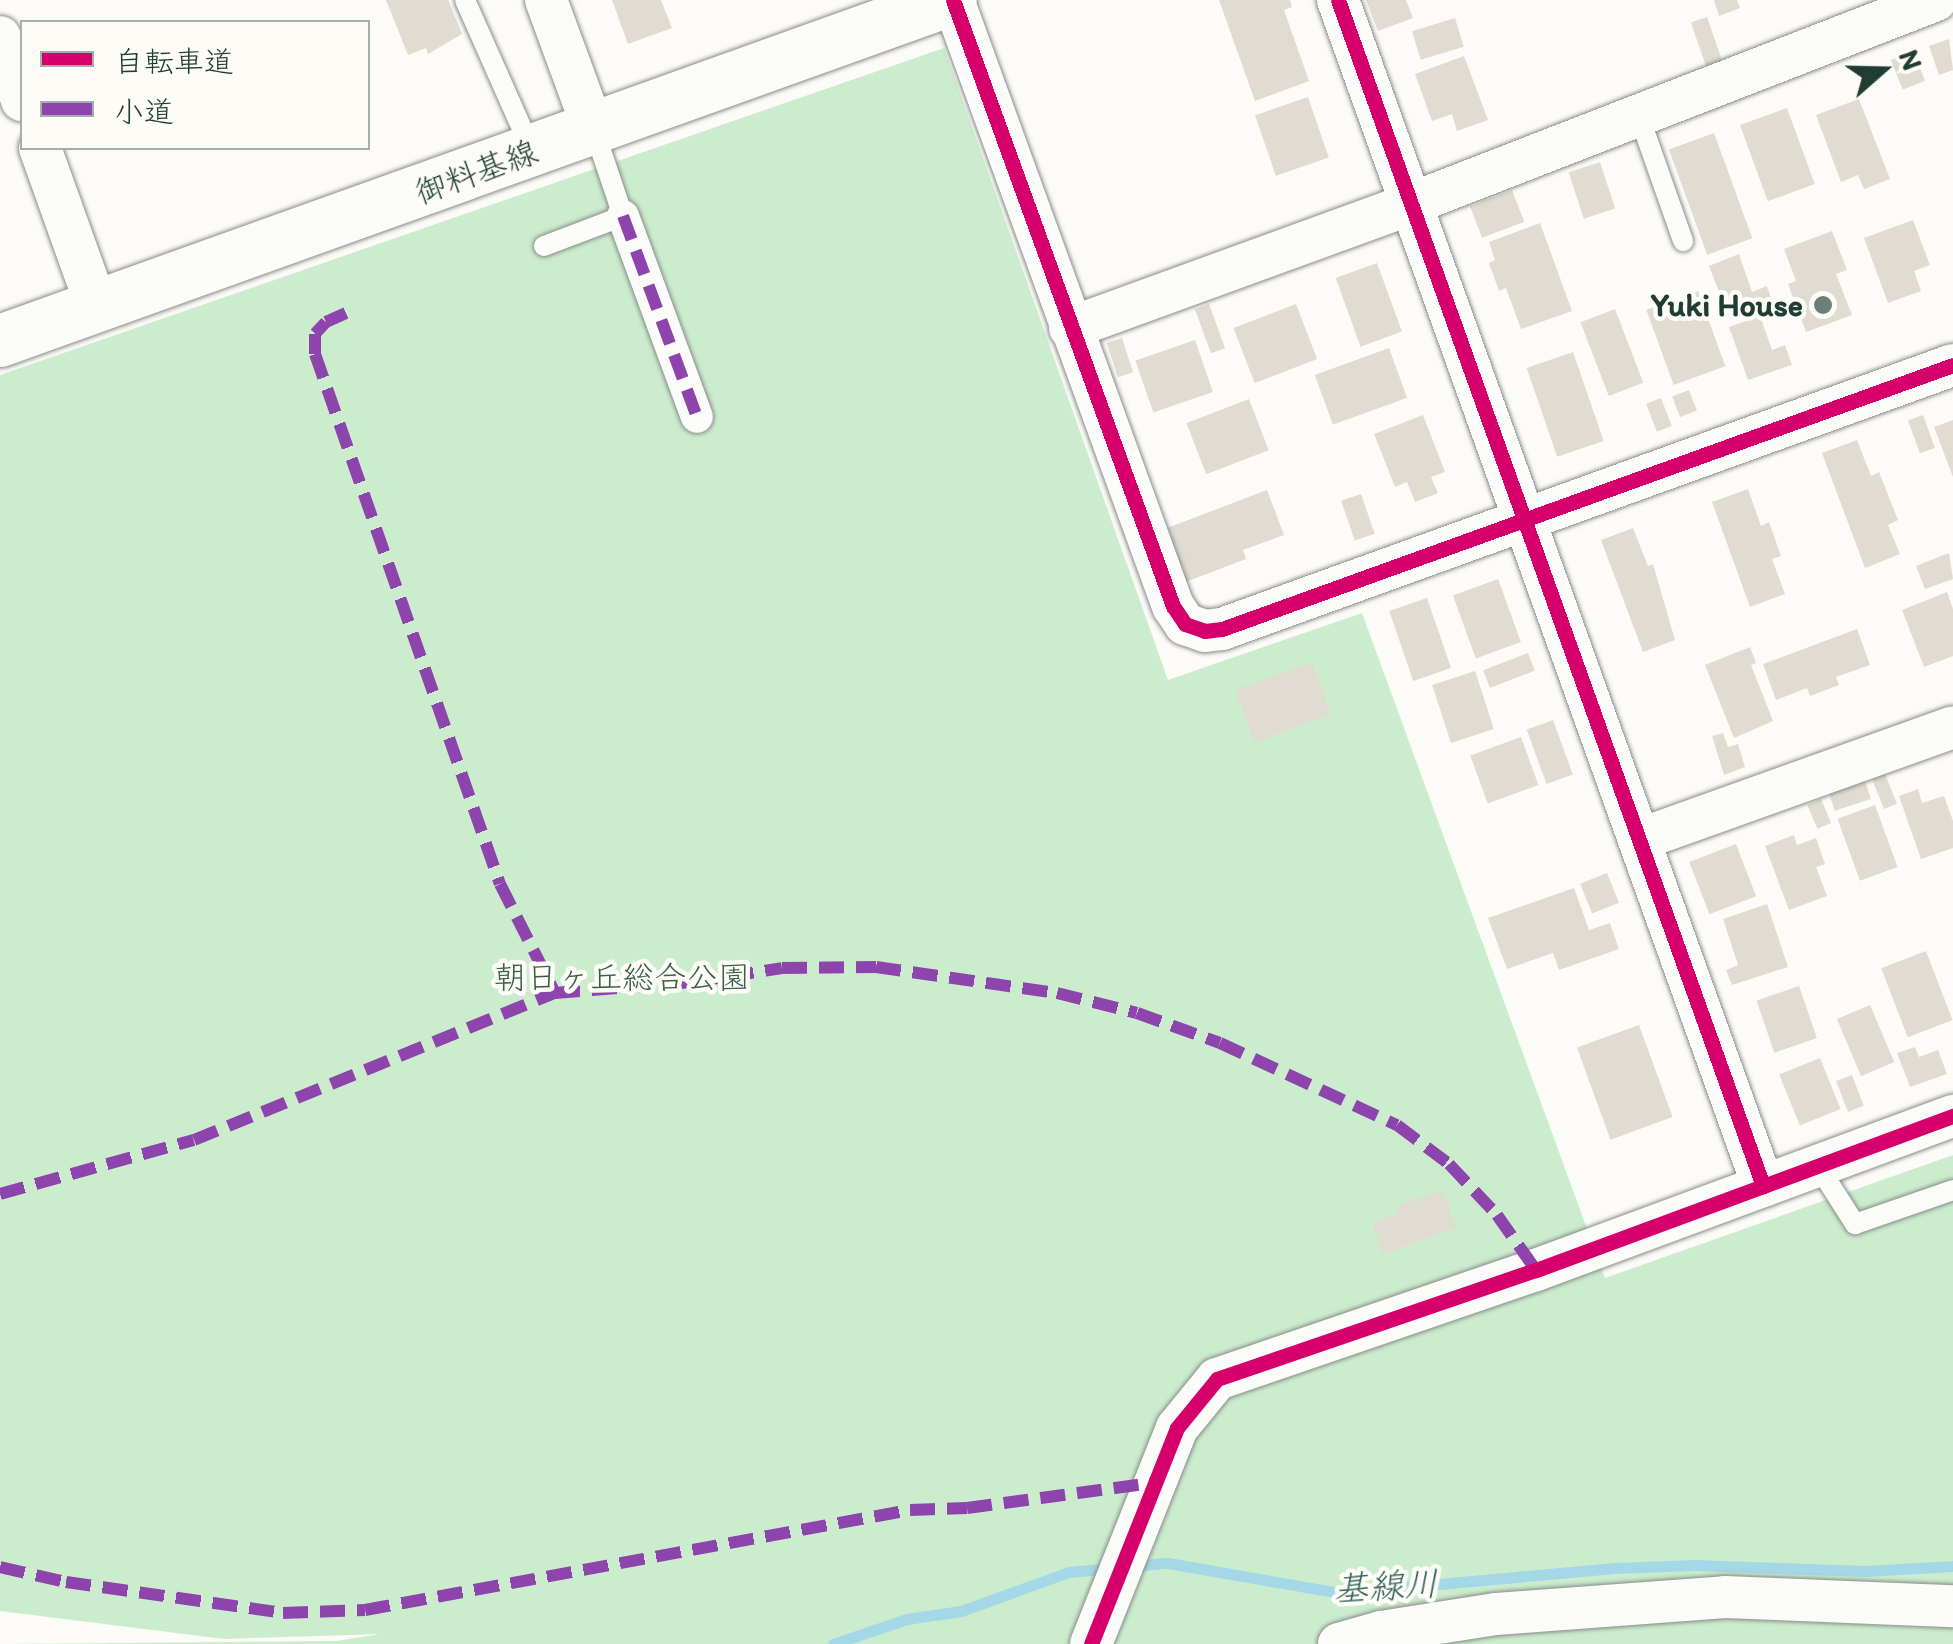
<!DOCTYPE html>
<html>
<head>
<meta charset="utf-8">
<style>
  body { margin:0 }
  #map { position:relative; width:1953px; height:1644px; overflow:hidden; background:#fcfbf8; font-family:Itim,"Klee One",sans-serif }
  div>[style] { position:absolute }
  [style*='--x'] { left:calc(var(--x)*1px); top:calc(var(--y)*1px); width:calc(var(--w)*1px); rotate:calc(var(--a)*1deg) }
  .green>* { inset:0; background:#ccedcd }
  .stream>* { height:11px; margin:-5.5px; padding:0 5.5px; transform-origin:5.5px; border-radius:5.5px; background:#a4d8e6 }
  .building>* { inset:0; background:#e1dcd1; transform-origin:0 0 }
  .roads { filter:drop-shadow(0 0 2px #888d8a) drop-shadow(0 0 2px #888d8a) }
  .service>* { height:20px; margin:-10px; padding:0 10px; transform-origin:10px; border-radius:10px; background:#fbfbf9 }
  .pedestrian>* { height:32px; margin:-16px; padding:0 16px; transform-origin:16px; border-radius:16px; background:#fbfbf9 }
  .minor>* { height:42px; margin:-21px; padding:0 21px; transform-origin:21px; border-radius:21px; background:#fbfbf9 }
  .tertiary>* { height:52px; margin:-26px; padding:0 26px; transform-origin:26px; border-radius:26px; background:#fbfbf9 }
  .quiet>* { height:12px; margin-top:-6px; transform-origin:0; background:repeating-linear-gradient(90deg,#8e44ad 0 25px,transparent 0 37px) }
  .cycleway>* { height:15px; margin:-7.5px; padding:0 7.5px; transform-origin:7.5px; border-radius:7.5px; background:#d6006c }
  .dots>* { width:28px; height:28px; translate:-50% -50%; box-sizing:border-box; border:5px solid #fdfcf7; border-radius:50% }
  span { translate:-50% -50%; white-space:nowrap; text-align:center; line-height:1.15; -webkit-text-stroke:9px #fdfcf7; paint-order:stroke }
  .street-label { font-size:32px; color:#1f3d34 }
  .poi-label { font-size:32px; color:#1f3d34; font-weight:700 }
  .right { translate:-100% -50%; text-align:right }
  .park-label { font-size:32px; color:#3a5e4c }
  .water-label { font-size:35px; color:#37605e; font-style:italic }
  .legend { position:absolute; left:20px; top:20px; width:350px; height:130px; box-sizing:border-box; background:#fdfcf7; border:2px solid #a4b0a9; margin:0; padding:12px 18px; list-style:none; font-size:30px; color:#1f3d34 }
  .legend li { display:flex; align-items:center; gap:20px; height:50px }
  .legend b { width:50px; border:2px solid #a4b0a9 }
  .north { position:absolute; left:1833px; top:20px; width:100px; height:100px; -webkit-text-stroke:8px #fdfcf7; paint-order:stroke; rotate:70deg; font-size:28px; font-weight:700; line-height:40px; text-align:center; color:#1f3d34 }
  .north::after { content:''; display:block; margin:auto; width:35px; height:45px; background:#1f3d34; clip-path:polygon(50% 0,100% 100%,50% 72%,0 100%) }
</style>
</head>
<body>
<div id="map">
  <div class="green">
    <div style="clip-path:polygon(944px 48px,1168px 680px,1362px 613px,1605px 1278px,1953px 1155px,1953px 1644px,0 1644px,337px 1641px,380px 1634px,224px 1639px,0 1611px,0 375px)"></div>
  </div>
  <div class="stream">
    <div style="--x:1131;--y:1566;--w:37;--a:-5"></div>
    <div style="--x:1168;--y:1563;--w:175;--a:9.9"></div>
    <div style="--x:1340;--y:1593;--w:276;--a:-5.2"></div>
    <div style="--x:1615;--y:1568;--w:79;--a:-2.2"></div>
    <div style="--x:1694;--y:1565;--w:173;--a:2"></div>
    <div style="--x:1867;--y:1571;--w:86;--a:-3.3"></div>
    <div style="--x:833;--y:1644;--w:78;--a:-18.7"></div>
    <div style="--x:907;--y:1619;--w:55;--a:-8.4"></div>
    <div style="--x:961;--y:1611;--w:115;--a:-19.9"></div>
    <div style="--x:1069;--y:1572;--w:43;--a:-5.3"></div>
  </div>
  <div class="building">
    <div style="clip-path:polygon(386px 0,448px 0,462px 34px,428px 54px,426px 48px,408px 55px)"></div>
    <div style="clip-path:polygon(612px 0,661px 0,672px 28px,628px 44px)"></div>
    <div style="clip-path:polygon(1219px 0,1290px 0,1292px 7px,1284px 10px,1309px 81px,1255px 101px)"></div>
    <div style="clip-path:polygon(1366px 0,1406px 0,1413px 18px,1378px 31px)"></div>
    <div style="clip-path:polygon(1714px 0,1737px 0,1740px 8px,1719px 16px)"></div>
    <div style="left:1707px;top:17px;width:50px;height:17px;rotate:71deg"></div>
    <div style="left:1455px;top:18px;width:30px;height:45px;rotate:73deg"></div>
    <div style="clip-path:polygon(1949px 39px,1953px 70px,1939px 75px,1929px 46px)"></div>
    <div style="left:1913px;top:51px;width:32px;height:24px;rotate:68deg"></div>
    <div style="clip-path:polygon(1464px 56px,1488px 120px,1457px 131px,1452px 114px,1432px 121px,1415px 74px)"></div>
    <div style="left:1308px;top:97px;width:64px;height:56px;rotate:71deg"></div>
    <div style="clip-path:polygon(1859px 99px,1890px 179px,1864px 189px,1858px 175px,1841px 182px,1816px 115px)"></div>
    <div style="left:1787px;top:108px;width:81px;height:50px;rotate:70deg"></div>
    <div style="left:1714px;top:133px;width:112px;height:48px;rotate:70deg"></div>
    <div style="left:1600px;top:162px;width:49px;height:33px;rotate:72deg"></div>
    <div style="left:1512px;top:190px;width:34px;height:45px;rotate:69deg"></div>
    <div style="clip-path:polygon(1913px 220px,1930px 265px,1914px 271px,1921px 291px,1888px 303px,1864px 238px)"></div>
    <div style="clip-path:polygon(1540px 223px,1572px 311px,1521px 329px,1506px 288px,1499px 291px,1489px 263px,1495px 260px,1489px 242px)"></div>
    <div style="clip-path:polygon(1832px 231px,1847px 270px,1836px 274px,1852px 315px,1806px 332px,1788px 284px,1796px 281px,1784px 249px)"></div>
    <div style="clip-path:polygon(1739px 254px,1752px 292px,1767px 286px,1772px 301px,1729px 317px,1709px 266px)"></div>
    <div style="left:1377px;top:263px;width:73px;height:44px;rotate:70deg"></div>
    <div style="left:1698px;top:291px;width:80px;height:55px;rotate:70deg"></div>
    <div style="left:1209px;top:304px;width:47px;height:15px;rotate:70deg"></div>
    <div style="left:1296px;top:304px;width:59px;height:67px;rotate:69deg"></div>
    <div style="left:1615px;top:309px;width:79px;height:37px;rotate:69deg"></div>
    <div style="clip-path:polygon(1760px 316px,1772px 350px,1785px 345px,1792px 365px,1748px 380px,1729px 327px)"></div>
    <div style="left:1122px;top:338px;width:36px;height:16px;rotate:72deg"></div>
    <div style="left:1195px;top:340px;width:55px;height:63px;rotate:71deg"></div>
    <div style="left:1389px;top:348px;width:53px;height:79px;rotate:70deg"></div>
    <div style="left:1573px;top:352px;width:94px;height:49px;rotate:71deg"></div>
    <div style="left:1689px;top:390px;width:22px;height:18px;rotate:69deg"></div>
    <div style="left:1661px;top:398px;width:30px;height:16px;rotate:69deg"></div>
    <div style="left:1249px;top:399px;width:55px;height:67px;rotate:69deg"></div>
    <div style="clip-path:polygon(1423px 415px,1445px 472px,1431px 477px,1438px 493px,1415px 502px,1407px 482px,1395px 487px,1374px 434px)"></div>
    <div style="left:1923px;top:415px;width:35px;height:16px;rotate:70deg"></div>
    <div style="clip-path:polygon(1953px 420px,1953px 477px,1934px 427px)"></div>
    <div style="clip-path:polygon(1857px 440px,1871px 476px,1879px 472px,1898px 520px,1888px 525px,1900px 554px,1865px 568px,1822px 453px)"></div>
    <div style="clip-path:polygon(1748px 489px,1761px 526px,1769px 522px,1781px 556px,1772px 559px,1785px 594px,1750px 607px,1712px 502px)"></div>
    <div style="clip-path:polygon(1267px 490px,1284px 535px,1243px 550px,1246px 559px,1183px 583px,1162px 530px)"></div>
    <div style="left:1361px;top:494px;width:42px;height:21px;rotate:71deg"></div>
    <div style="clip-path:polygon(1633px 528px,1648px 566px,1653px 564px,1675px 640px,1643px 652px,1601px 540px)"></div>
    <div style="clip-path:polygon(1949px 553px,1953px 579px,1925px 589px,1916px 566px)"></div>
    <div style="left:1498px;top:579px;width:67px;height:48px;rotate:70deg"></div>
    <div style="clip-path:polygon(1947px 592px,1953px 609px,1953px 656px,1924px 667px,1902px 610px)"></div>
    <div style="left:1427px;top:598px;width:74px;height:40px;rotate:71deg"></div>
    <div style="clip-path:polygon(1857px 629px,1870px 665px,1836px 677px,1839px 685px,1810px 696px,1807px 688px,1776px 700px,1763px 664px)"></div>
    <div style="clip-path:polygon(1750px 647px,1756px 663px,1751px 665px,1773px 721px,1734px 738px,1705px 665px)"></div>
    <div style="left:1528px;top:653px;width:19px;height:48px;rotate:69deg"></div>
    <div style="left:1312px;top:662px;width:56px;height:82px;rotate:70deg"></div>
    <div style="left:1475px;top:671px;width:61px;height:45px;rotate:72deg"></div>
    <div style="left:1553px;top:720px;width:58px;height:28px;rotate:70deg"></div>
    <div style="clip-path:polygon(1723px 733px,1728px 747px,1738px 744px,1745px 767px,1724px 775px,1712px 736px)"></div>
    <div style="left:1521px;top:737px;width:51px;height:54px;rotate:70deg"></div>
    <div style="left:1885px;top:774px;width:32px;height:14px;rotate:68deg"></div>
    <div style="left:1865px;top:781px;width:19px;height:38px;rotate:72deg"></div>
    <div style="clip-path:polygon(1918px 789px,1922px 803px,1944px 796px,1953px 821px,1953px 848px,1921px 859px,1899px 796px)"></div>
    <div style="left:1821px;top:799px;width:26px;height:15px;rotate:67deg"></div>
    <div style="left:1875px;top:805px;width:66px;height:40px;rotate:70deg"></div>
    <div style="clip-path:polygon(1794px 835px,1797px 845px,1816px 838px,1825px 864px,1816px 867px,1827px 896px,1789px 910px,1765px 846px)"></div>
    <div style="left:1736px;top:844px;width:56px;height:50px;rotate:69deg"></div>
    <div style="left:1607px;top:873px;width:32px;height:29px;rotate:68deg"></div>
    <div style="clip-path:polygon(1574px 888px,1589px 930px,1610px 923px,1619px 949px,1559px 970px,1553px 953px,1507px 969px,1488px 918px)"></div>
    <div style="clip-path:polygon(1767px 904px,1788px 967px,1732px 985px,1726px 970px,1738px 965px,1723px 919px)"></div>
    <div style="left:1926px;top:951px;width:74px;height:48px;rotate:69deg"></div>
    <div style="left:1799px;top:986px;width:55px;height:45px;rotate:71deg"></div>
    <div style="left:1870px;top:1005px;width:62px;height:36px;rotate:67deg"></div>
    <div style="left:1639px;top:1025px;width:98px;height:66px;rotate:70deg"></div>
    <div style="clip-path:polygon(1915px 1047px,1919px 1057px,1938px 1050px,1947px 1074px,1910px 1087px,1897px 1053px)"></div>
    <div style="left:1820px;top:1058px;width:55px;height:44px;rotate:68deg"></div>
    <div style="left:1852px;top:1075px;width:33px;height:17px;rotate:69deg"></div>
    <div style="clip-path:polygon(1443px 1190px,1456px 1228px,1383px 1254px,1372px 1223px,1398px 1213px,1396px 1206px)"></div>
  </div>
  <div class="roads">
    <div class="service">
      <div style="--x:465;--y:0;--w:163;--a:66.1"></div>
      <div style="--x:1638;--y:113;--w:136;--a:70.6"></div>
      <div style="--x:544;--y:246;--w:85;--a:-20.8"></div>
      <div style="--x:623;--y:216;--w:91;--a:-108.6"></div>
      <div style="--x:1818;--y:1166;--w:69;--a:57.5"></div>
      <div style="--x:1855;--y:1224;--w:104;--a:-19.1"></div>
    </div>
    <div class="pedestrian">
      <div style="--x:623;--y:216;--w:214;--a:69.8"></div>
    </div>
    <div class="minor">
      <div style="--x:546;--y:0;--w:136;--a:69.8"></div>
      <div style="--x:953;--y:0;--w:645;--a:70.05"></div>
      <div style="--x:1173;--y:606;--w:22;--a:56"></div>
      <div style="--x:1185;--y:624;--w:21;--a:19"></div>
      <div style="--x:1205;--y:631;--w:17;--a:-7"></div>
      <div style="--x:1222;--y:629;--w:777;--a:-19.86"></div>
      <div style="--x:1338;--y:0;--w:1260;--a:70.28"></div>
      <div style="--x:0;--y:37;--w:67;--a:70.8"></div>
      <div style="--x:40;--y:148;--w:169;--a:70.3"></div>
      <div style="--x:1070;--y:328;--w:365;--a:-20"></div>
      <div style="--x:1413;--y:203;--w:561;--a:-21.21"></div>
      <div style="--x:1641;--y:839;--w:331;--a:-19.7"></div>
      <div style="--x:1091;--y:1644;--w:232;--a:-68.3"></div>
      <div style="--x:1177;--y:1428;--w:63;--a:-50.8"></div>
      <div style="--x:1217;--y:1379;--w:337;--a:-18.9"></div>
      <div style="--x:1536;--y:1270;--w:445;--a:-20.3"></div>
      <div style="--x:1339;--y:1644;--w:44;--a:-15.9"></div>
      <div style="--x:1381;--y:1632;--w:116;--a:-8.9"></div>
      <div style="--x:1496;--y:1614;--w:230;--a:-4.2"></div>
      <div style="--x:1725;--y:1597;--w:228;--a:2.3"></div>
    </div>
    <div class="tertiary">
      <div style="--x:0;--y:341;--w:1010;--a:-19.73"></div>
    </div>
  </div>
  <div class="quiet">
    <div style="--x:623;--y:216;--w:214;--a:69.8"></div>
    <div style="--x:346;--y:313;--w:22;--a:156"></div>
    <div style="--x:326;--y:322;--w:16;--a:133"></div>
    <div style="--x:315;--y:334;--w:20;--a:90"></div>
    <div style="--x:315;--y:354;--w:561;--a:70.76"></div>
    <div style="--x:500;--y:884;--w:122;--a:63.2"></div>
    <div style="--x:0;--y:1194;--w:201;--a:-15.6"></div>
    <div style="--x:194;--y:1140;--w:390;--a:-22.2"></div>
    <div style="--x:555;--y:993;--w:137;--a:-4.6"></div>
    <div style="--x:692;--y:982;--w:91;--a:-8.8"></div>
    <div style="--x:782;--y:968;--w:94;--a:-0.6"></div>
    <div style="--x:876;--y:967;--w:183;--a:8.2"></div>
    <div style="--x:1057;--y:993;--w:82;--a:14"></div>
    <div style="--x:1137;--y:1013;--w:88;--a:19.9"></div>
    <div style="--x:1220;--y:1043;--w:195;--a:24.9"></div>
    <div style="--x:1397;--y:1125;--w:65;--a:36.9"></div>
    <div style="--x:1449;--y:1164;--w:70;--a:46.7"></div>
    <div style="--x:1497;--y:1215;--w:67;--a:54.7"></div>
    <div style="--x:0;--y:1567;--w:68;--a:12.8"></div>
    <div style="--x:66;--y:1582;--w:219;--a:8.1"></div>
    <div style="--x:283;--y:1613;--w:82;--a:-2.1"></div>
    <div style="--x:365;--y:1610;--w:554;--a:-10.4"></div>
    <div style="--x:910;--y:1510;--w:57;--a:-2"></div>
    <div style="--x:967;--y:1508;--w:194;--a:-7.7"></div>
  </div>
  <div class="cycleway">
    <div style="--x:953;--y:0;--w:645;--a:70.05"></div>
    <div style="--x:1173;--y:606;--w:22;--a:56"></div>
    <div style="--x:1185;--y:624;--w:21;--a:19"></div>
    <div style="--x:1205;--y:631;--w:17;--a:-7"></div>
    <div style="--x:1222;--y:629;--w:777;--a:-19.86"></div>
    <div style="--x:1338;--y:0;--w:1260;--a:70.28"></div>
    <div style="--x:1091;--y:1644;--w:232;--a:-68.3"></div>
    <div style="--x:1177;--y:1428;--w:63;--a:-50.8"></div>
    <div style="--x:1217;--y:1379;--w:337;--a:-18.9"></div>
    <div style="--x:1536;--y:1270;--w:445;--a:-20.3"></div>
  </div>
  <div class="dots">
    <div style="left:1823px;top:305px;background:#6c8079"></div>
  </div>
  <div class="street-label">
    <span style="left:476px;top:172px;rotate:-20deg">御料基線</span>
  </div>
  <div class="poi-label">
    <span class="right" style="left:1803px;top:305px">Yuki House</span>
  </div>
  <div class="park-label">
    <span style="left:622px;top:977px">朝日ヶ丘総合公園</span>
  </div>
  <div class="water-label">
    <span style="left:1386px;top:1586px;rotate:-3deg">基線川</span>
  </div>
  <ul class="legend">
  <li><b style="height:12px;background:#d6006c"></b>自転車道</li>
  <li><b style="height:12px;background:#8e44ad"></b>小道</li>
  </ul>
  <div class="north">N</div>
</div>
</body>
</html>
